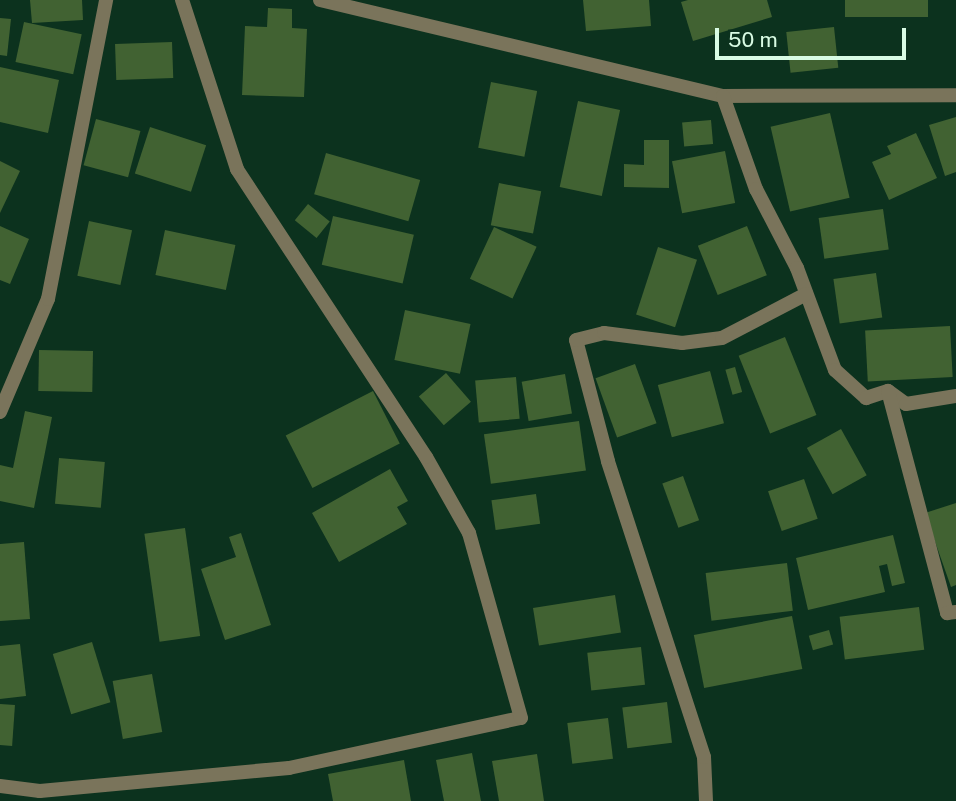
<!DOCTYPE html>
<html>
<head>
<meta charset="utf-8">
<style>
  body { margin:0 }
  #map { position:relative; width:956px; height:801px; overflow:hidden; background:#0c321e; font-family:"Public Sans",sans-serif }
  div>[style] { position:absolute }
  [style*='--x'] { left:calc(var(--x)*1px); top:calc(var(--y)*1px); width:calc(var(--w)*1px); rotate:calc(var(--a)*1deg) }
  .building>* { inset:0; background:#416232; transform-origin:0 0 }
  .street>* { height:14px; margin:-7px; padding:0 7px; transform-origin:7px; border-radius:7px; background:#7a745b }
  span { translate:-50% -50%; white-space:nowrap; text-align:center; line-height:1.15; -webkit-text-stroke:5px #0c321e; paint-order:stroke }
  .scale { position:absolute; left:715px; top:28px; width:191px; height:32px; box-sizing:border-box; border:4px solid #d9fbe4; border-top:0; padding-left:9px; font-size:21px; line-height:24px; white-space:nowrap; color:#d9fbe4; -webkit-text-stroke:5px #0c321e; paint-order:stroke }
</style>
</head>
<body>
<div id="map">
  <div class="building">
    <div style="clip-path:polygon(30px 0,82px 0,83px 20px,32px 23px)"></div>
    <div style="clip-path:polygon(583px 0,649px 0,651px 26px,586px 31px)"></div>
    <div style="clip-path:polygon(688px 0,767px 0,772px 17px,693px 41px,681px 2px)"></div>
    <div style="left:845px;top:0;width:83px;height:17px"></div>
    <div style="clip-path:polygon(268px 8px,292px 9px,292px 28px,307px 29px,304px 97px,242px 95px,245px 26px,267px 27px)"></div>
    <div style="clip-path:polygon(0 18px,11px 19px,7px 56px,0 55px)"></div>
    <div style="left:24px;top:22px;width:59px;height:41px;rotate:12deg"></div>
    <div style="left:834px;top:27px;width:41px;height:48px;rotate:84deg"></div>
    <div style="left:172px;top:42px;width:36px;height:57px;rotate:88deg"></div>
    <div style="clip-path:polygon(0 67px,59px 80px,48px 133px,0 122px)"></div>
    <div style="left:491px;top:82px;width:47px;height:67px;rotate:11deg"></div>
    <div style="left:578px;top:101px;width:43px;height:88px;rotate:12deg"></div>
    <div style="left:830px;top:113px;width:87px;height:61px;rotate:77deg"></div>
    <div style="clip-path:polygon(956px 117px,956px 172px,945px 176px,929px 125px)"></div>
    <div style="left:96px;top:119px;width:46px;height:48px;rotate:15deg"></div>
    <div style="left:711px;top:120px;width:24px;height:29px;rotate:85deg"></div>
    <div style="left:150px;top:127px;width:59px;height:49px;rotate:18deg"></div>
    <div style="clip-path:polygon(916px 133px,937px 178px,889px 200px,872px 162px,891px 154px,887px 146px)"></div>
    <div style="clip-path:polygon(644px 140px,669px 140px,669px 188px,624px 187px,624px 164px,644px 165px)"></div>
    <div style="left:725px;top:151px;width:53px;height:54px;rotate:79deg"></div>
    <div style="left:326px;top:153px;width:98px;height:43px;rotate:16deg"></div>
    <div style="clip-path:polygon(0 161px,20px 171px,0 213px)"></div>
    <div style="left:499px;top:183px;width:43px;height:43px;rotate:11deg"></div>
    <div style="left:308px;top:204px;width:28px;height:21px;rotate:39deg"></div>
    <div style="left:883px;top:209px;width:41px;height:65px;rotate:82deg"></div>
    <div style="left:333px;top:216px;width:83px;height:50px;rotate:13deg"></div>
    <div style="left:89px;top:221px;width:44px;height:56px;rotate:12deg"></div>
    <div style="clip-path:polygon(0 226px,29px 239px,10px 284px,0 280px)"></div>
    <div style="left:747px;top:226px;width:53px;height:53px;rotate:68deg"></div>
    <div style="left:494px;top:227px;width:47px;height:57px;rotate:25deg"></div>
    <div style="left:165px;top:230px;width:72px;height:46px;rotate:12deg"></div>
    <div style="left:658px;top:247px;width:41px;height:71px;rotate:18deg"></div>
    <div style="left:876px;top:273px;width:45px;height:43px;rotate:82deg"></div>
    <div style="left:405px;top:310px;width:67px;height:51px;rotate:12deg"></div>
    <div style="left:950px;top:326px;width:51px;height:85px;rotate:87deg"></div>
    <div style="left:785px;top:337px;width:84px;height:50px;rotate:68deg"></div>
    <div style="left:39px;top:350px;width:54px;height:41px;rotate:1deg"></div>
    <div style="left:635px;top:364px;width:63px;height:42px;rotate:70deg"></div>
    <div style="left:735px;top:367px;width:26px;height:10px;rotate:74deg"></div>
    <div style="left:710px;top:371px;width:54px;height:54px;rotate:75deg"></div>
    <div style="left:446px;top:373px;width:38px;height:36px;rotate:49deg"></div>
    <div style="left:565px;top:374px;width:40px;height:44px;rotate:80deg"></div>
    <div style="left:516px;top:377px;width:42px;height:41px;rotate:85deg"></div>
    <div style="left:373px;top:391px;width:59px;height:98px;rotate:63deg"></div>
    <div style="clip-path:polygon(25px 411px,52px 417px,34px 508px,0 501px,0 465px,13px 468px)"></div>
    <div style="left:579px;top:421px;width:50px;height:96px;rotate:82deg"></div>
    <div style="left:841px;top:429px;width:53px;height:39px;rotate:61deg"></div>
    <div style="left:59px;top:458px;width:46px;height:46px;rotate:5deg"></div>
    <div style="clip-path:polygon(390px 469px,408px 501px,397px 507px,407px 524px,339px 562px,312px 513px)"></div>
    <div style="left:683px;top:476px;width:47px;height:22px;rotate:70deg"></div>
    <div style="left:804px;top:479px;width:42px;height:38px;rotate:71deg"></div>
    <div style="left:536px;top:494px;width:30px;height:45px;rotate:82deg"></div>
    <div style="clip-path:polygon(956px 503px,956px 585px,951px 587px,925px 513px)"></div>
    <div style="left:185px;top:528px;width:109px;height:41px;rotate:82deg"></div>
    <div style="clip-path:polygon(241px 533px,271px 625px,225px 640px,201px 569px,236px 557px,229px 537px)"></div>
    <div style="clip-path:polygon(893px 535px,905px 583px,892px 586px,887px 564px,879px 566px,885px 592px,808px 610px,796px 558px)"></div>
    <div style="clip-path:polygon(24px 542px,30px 619px,0 621px,0 544px)"></div>
    <div style="left:787px;top:563px;width:48px;height:82px;rotate:83deg"></div>
    <div style="left:615px;top:595px;width:38px;height:83px;rotate:81deg"></div>
    <div style="left:919px;top:607px;width:43px;height:80px;rotate:83deg"></div>
    <div style="left:792px;top:616px;width:54px;height:100px;rotate:79deg"></div>
    <div style="left:829px;top:630px;width:15px;height:21px;rotate:74deg"></div>
    <div style="left:92px;top:642px;width:63px;height:41px;rotate:73deg"></div>
    <div style="clip-path:polygon(20px 644px,26px 696px,0 699px,0 646px)"></div>
    <div style="left:641px;top:647px;width:38px;height:54px;rotate:84deg"></div>
    <div style="left:152px;top:674px;width:59px;height:40px;rotate:80deg"></div>
    <div style="left:667px;top:702px;width:41px;height:45px;rotate:83deg"></div>
    <div style="left:0;top:704px;width:15px;height:41px;rotate:4deg"></div>
    <div style="left:608px;top:718px;width:41px;height:41px;rotate:83deg"></div>
    <div style="clip-path:polygon(472px 753px,481px 801px,444px 801px,436px 760px)"></div>
    <div style="clip-path:polygon(537px 754px,544px 801px,499px 801px,492px 761px)"></div>
    <div style="clip-path:polygon(404px 760px,411px 801px,333px 801px,328px 774px)"></div>
  </div>
  <div class="street">
    <div style="--x:320;--y:0;--w:414;--a:13.4"></div>
    <div style="--x:723;--y:96;--w:233;--a:-0.2"></div>
    <div style="--x:723;--y:96;--w:99;--a:70.5"></div>
    <div style="--x:756;--y:189;--w:89;--a:62.6"></div>
    <div style="--x:797;--y:268;--w:109;--a:69.6"></div>
    <div style="--x:835;--y:370;--w:42;--a:42.1"></div>
    <div style="--x:866;--y:398;--w:23;--a:-18"></div>
    <div style="--x:888;--y:391;--w:22;--a:36"></div>
    <div style="--x:906;--y:404;--w:51;--a:-9.1"></div>
    <div style="--x:888;--y:391;--w:230;--a:75.1"></div>
    <div style="--x:947;--y:613;--w:9;--a:-6"></div>
    <div style="--x:0;--y:412;--w:123;--a:-67"></div>
    <div style="--x:48;--y:299;--w:305;--a:-79"></div>
    <div style="--x:0;--y:786;--w:40;--a:7.1"></div>
    <div style="--x:40;--y:791;--w:250;--a:-5.3"></div>
    <div style="--x:289;--y:768;--w:237;--a:-12.2"></div>
    <div style="--x:521;--y:718;--w:192;--a:-105.7"></div>
    <div style="--x:469;--y:533;--w:87;--a:-119.5"></div>
    <div style="--x:426;--y:457;--w:344;--a:-123.3"></div>
    <div style="--x:237;--y:169;--w:178;--a:-108"></div>
    <div style="--x:706;--y:801;--w:44;--a:-92.6"></div>
    <div style="--x:704;--y:757;--w:311;--a:-108"></div>
    <div style="--x:608;--y:461;--w:125;--a:-104.8"></div>
    <div style="--x:576;--y:340;--w:29;--a:-14"></div>
    <div style="--x:604;--y:333;--w:79;--a:7.3"></div>
    <div style="--x:682;--y:343;--w:40;--a:-7.1"></div>
    <div style="--x:722;--y:338;--w:95;--a:-27.6"></div>
  </div>
  <div class="scale">50 m</div>
</div>
</body>
</html>
